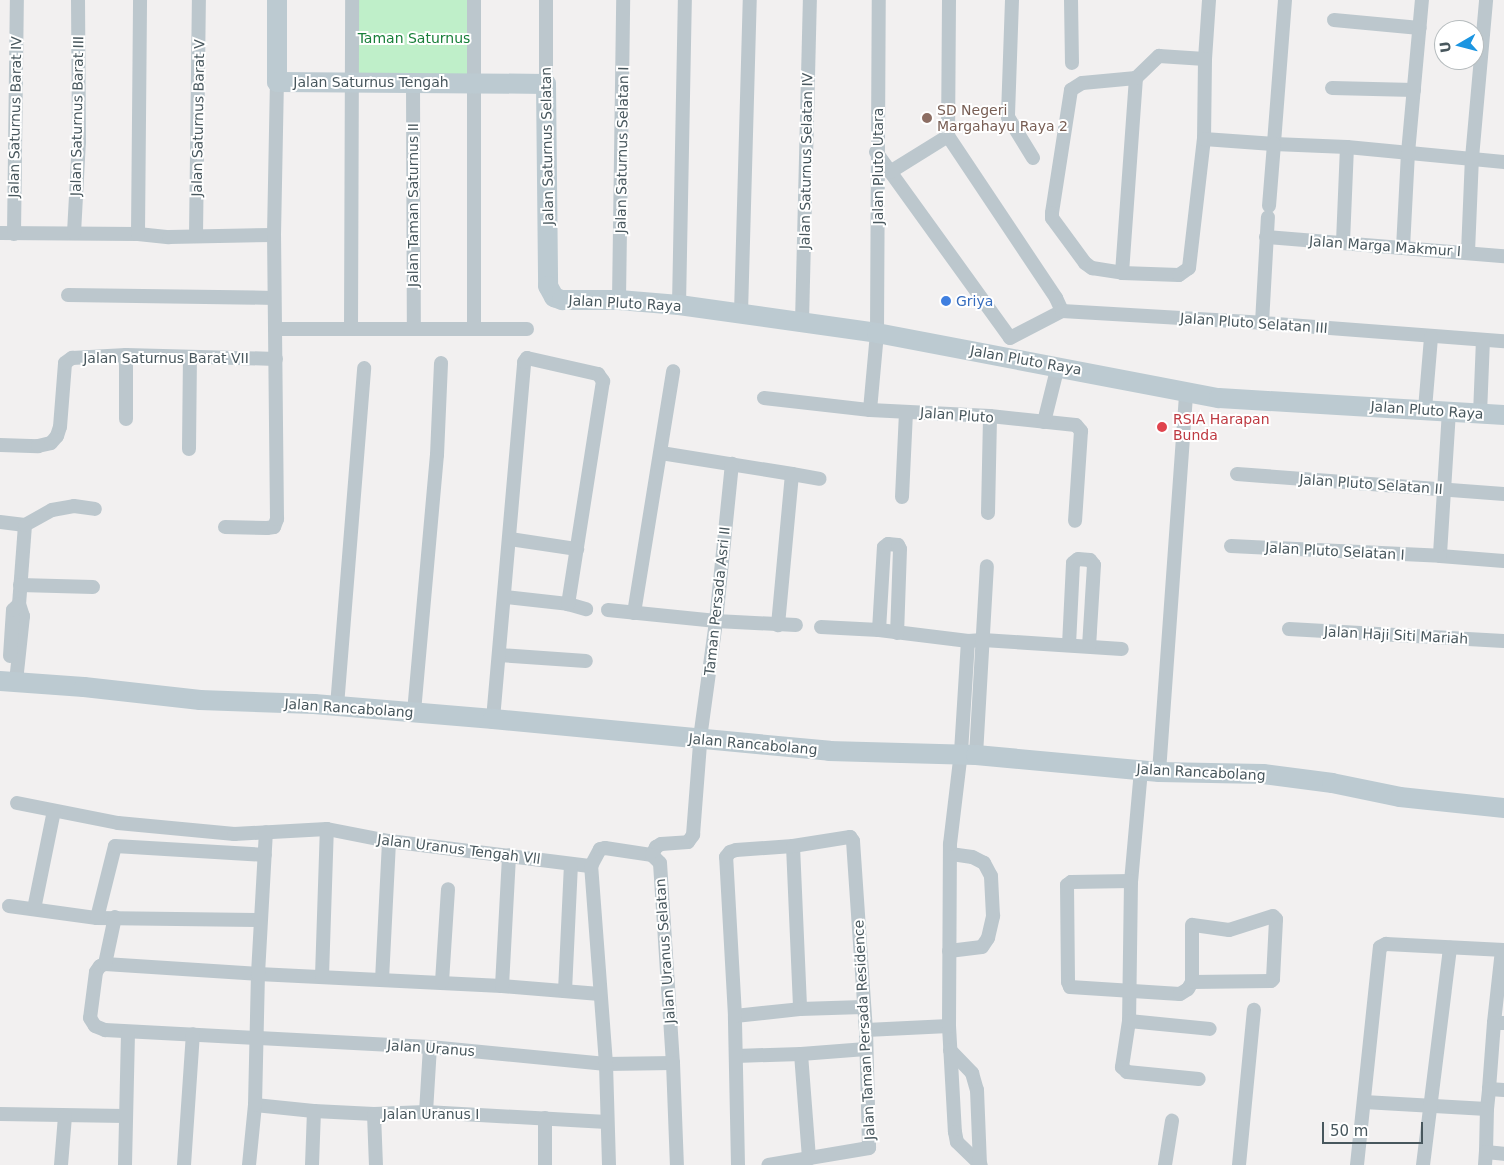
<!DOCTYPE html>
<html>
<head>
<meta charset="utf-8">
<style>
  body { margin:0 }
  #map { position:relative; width:1504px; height:1165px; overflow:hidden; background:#f2f0f0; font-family:"DejaVu Sans",sans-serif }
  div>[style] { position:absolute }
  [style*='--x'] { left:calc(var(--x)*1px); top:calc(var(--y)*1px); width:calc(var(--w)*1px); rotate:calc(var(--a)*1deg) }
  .green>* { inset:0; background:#bfefc9; transform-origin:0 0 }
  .street>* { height:14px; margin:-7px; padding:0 7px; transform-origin:7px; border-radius:7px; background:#bcc7cd }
  .secondary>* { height:20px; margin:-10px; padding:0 10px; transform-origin:10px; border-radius:10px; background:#bccad1 }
  .dots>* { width:14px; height:14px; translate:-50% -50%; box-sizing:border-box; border:2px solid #fff; border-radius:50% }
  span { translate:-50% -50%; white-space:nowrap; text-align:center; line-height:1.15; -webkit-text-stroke:4px #fff; paint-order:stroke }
  .park-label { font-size:14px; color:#187f39 }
  .street-label { font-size:14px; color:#48575d }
  .education-label { font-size:14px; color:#785e54 }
  .left { translate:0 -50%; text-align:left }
  .shop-label { font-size:14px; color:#366cbe }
  .health-label { font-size:14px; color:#be3a42 }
  .north { position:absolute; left:1434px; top:20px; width:50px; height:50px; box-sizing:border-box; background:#fff; border:1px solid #b6bcbe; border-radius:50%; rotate:262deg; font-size:14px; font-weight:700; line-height:20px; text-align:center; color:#48575d }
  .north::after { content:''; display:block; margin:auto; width:18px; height:22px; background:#1b95e1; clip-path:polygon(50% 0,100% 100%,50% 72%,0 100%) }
  .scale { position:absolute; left:1322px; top:1122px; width:101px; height:22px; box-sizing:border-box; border:2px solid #48575d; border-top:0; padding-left:6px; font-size:15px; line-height:18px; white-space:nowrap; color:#48575d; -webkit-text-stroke:4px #fff; paint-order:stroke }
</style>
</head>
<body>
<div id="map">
  <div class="green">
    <div style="left:358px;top:0;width:112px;height:76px"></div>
  </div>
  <div class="street">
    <div style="--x:474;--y:0;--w:328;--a:90"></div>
    <div style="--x:546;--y:0;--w:84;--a:90"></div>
    <div style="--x:949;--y:0;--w:136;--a:90.4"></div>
    <div style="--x:948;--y:136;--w:195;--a:56.3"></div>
    <div style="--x:1056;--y:298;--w:14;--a:65"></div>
    <div style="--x:1012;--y:0;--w:117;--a:92"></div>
    <div style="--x:1008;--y:117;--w:48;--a:58.6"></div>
    <div style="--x:1071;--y:0;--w:63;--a:89.1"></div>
    <div style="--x:1285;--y:0;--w:144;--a:94.4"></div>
    <div style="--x:1274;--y:144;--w:73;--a:2.4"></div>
    <div style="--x:1334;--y:20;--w:86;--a:5.3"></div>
    <div style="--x:1205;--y:59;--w:59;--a:-86.1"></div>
    <div style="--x:1136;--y:78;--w:54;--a:174.7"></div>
    <div style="--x:1082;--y:83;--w:13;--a:148"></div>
    <div style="--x:1071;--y:90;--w:124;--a:98.8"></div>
    <div style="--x:1052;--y:213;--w:5;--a:90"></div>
    <div style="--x:1052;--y:218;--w:56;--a:53.7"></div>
    <div style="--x:1085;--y:263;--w:9;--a:36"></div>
    <div style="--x:1092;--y:268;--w:30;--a:9"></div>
    <div style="--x:1122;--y:273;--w:57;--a:2"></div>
    <div style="--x:1179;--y:275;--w:12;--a:-35"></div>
    <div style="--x:1189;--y:268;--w:130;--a:-83.4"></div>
    <div style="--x:413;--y:82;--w:246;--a:89.8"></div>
    <div style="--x:1332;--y:88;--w:82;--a:1.4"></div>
    <div style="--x:876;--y:152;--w:229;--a:54.2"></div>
    <div style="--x:890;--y:172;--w:68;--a:-31.8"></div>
    <div style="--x:0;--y:233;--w:138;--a:0.4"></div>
    <div style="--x:138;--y:234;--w:31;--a:6"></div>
    <div style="--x:169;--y:237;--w:105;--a:-1.1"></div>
    <div style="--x:74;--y:233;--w:91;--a:-86.9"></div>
    <div style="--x:79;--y:142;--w:142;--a:-90.4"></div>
    <div style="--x:14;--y:234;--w:234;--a:-89.3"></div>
    <div style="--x:138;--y:234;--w:234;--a:-89.5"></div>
    <div style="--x:196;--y:236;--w:236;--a:-89.3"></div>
    <div style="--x:1266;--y:237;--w:239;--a:4.6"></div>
    <div style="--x:1343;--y:242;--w:95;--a:-87.6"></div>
    <div style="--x:1347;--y:147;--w:158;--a:5.5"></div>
    <div style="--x:1403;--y:248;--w:95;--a:-87"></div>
    <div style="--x:1408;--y:153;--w:154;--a:-84.8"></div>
    <div style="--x:1468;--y:252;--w:94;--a:-87.6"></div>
    <div style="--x:1472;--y:158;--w:159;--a:-84.9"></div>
    <div style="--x:1122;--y:273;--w:196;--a:-85.9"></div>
    <div style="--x:1136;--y:78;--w:32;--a:-44"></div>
    <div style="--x:1159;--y:56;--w:46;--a:3.7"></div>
    <div style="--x:1205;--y:59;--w:80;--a:90.7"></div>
    <div style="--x:1204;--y:139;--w:70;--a:4.1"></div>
    <div style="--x:1274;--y:144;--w:62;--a:94.6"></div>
    <div style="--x:68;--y:295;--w:206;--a:0.8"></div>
    <div style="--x:619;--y:300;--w:300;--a:-89.2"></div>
    <div style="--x:679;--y:305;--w:305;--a:-88.9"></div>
    <div style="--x:741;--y:313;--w:313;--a:-88.4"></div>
    <div style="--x:802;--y:322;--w:322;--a:-88.6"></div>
    <div style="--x:1262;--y:323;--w:106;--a:-86.8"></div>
    <div style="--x:275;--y:329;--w:252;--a:0"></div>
    <div style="--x:351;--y:329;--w:329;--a:-89.8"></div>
    <div style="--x:1010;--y:338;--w:59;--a:-27.4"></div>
    <div style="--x:1062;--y:311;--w:200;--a:3.4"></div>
    <div style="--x:1262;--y:323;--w:243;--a:4.3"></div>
    <div style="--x:764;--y:398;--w:107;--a:6.5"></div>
    <div style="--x:870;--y:410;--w:120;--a:2.9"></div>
    <div style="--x:990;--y:416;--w:86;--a:6"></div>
    <div style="--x:1076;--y:425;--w:8;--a:50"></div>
    <div style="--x:1081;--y:431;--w:90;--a:93.8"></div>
    <div style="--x:1425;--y:409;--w:72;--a:-85.2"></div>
    <div style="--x:870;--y:410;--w:77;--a:-84.8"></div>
    <div style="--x:877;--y:333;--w:333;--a:-89.7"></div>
    <div style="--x:1449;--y:411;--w:145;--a:93.6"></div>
    <div style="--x:1440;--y:556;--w:64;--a:4.5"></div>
    <div style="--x:1480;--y:414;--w:74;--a:-87.7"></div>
    <div style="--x:126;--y:419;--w:64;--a:-90"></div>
    <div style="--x:1044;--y:422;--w:58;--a:-76"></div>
    <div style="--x:0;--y:445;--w:38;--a:2"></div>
    <div style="--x:38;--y:446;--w:13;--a:-13"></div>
    <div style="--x:51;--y:443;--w:9;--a:-49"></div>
    <div style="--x:57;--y:436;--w:9;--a:-72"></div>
    <div style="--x:60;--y:427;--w:64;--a:-85.5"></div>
    <div style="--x:65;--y:363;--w:9;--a:-36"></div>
    <div style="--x:72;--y:358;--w:54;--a:-3.2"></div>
    <div style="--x:126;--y:355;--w:150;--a:1.5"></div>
    <div style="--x:189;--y:449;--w:92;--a:-89.4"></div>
    <div style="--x:661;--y:453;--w:133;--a:9.1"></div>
    <div style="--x:792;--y:474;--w:152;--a:95.3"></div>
    <div style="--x:792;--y:474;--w:28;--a:10"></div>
    <div style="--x:1237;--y:474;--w:268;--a:4.3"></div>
    <div style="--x:902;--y:497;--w:85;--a:-87.3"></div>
    <div style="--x:988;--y:513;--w:97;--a:-88.8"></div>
    <div style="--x:0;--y:522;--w:25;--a:7"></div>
    <div style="--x:25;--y:525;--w:79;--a:94.3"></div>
    <div style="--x:19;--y:604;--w:13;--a:72"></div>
    <div style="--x:23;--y:616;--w:66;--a:96.1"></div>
    <div style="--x:25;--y:525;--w:31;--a:-29"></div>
    <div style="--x:52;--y:510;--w:22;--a:-10"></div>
    <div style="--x:74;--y:506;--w:21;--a:8"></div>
    <div style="--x:225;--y:527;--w:42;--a:1.4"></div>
    <div style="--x:267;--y:528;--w:7;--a:-8"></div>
    <div style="--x:274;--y:527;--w:9;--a:-69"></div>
    <div style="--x:277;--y:519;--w:284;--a:-90.6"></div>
    <div style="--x:274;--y:235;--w:153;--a:-88.9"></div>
    <div style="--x:510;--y:539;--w:68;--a:8.5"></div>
    <div style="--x:1231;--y:546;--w:209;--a:2.7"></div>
    <div style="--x:20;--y:585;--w:73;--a:1.6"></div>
    <div style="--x:505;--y:597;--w:63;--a:6.3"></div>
    <div style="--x:568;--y:604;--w:19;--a:16"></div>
    <div style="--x:608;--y:610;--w:109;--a:5.8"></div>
    <div style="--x:716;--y:621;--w:80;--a:2.9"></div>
    <div style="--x:634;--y:613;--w:245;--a:-80.8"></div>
    <div style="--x:821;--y:627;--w:58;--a:3"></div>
    <div style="--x:879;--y:630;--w:90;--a:7"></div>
    <div style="--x:968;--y:641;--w:15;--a:-4"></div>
    <div style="--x:983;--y:640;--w:139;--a:3.7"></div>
    <div style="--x:1289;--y:629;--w:215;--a:3.2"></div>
    <div style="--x:879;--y:630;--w:83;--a:-86.6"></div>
    <div style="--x:884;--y:547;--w:5;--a:-37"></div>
    <div style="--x:888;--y:544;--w:10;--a:6"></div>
    <div style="--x:898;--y:545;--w:4;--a:63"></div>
    <div style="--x:900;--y:549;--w:84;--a:92"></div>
    <div style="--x:1069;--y:645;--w:82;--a:-87.2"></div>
    <div style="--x:1073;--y:563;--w:6;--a:-39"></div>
    <div style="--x:1078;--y:559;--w:12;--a:5"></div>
    <div style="--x:1090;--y:560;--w:6;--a:51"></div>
    <div style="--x:1094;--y:565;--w:81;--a:93.5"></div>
    <div style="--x:499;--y:655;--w:87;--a:3.9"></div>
    <div style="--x:10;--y:656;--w:46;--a:-86.3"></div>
    <div style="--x:13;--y:610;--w:8;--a:-45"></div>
    <div style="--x:337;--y:706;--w:339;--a:-85.4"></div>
    <div style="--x:414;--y:712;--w:258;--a:-84.9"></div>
    <div style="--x:437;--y:455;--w:92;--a:-87.5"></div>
    <div style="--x:493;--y:719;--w:358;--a:-85"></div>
    <div style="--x:524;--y:362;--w:5;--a:-53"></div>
    <div style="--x:527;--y:358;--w:73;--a:12.7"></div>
    <div style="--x:598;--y:374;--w:9;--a:54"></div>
    <div style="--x:603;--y:381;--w:226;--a:98.9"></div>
    <div style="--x:976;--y:755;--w:189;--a:-86.7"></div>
    <div style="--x:1141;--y:770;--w:111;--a:95.1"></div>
    <div style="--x:1131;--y:881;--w:140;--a:90.8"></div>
    <div style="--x:1129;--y:1021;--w:47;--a:98.7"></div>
    <div style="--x:1122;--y:1067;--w:7;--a:45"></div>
    <div style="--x:1127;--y:1072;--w:72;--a:5.6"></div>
    <div style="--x:1159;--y:772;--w:381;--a:-85.9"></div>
    <div style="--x:17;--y:803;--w:103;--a:11.2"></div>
    <div style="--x:118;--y:823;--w:117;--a:5.4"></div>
    <div style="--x:234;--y:834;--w:93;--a:-3.1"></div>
    <div style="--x:327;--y:829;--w:63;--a:11"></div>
    <div style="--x:389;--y:841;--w:204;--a:7.1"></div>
    <div style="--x:793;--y:846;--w:163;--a:87.5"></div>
    <div style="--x:652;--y:855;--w:9;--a:-63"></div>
    <div style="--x:656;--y:847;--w:6;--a:-31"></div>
    <div style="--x:661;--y:844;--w:27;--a:-4"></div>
    <div style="--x:688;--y:842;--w:9;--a:-54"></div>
    <div style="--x:693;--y:835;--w:104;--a:-85.6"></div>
    <div style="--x:701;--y:731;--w:111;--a:-82.2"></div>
    <div style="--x:716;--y:621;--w:158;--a:-84.2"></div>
    <div style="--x:1131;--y:881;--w:60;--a:179"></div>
    <div style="--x:1071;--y:882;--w:5;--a:143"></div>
    <div style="--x:1067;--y:885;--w:97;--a:89.4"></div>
    <div style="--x:1068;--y:982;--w:5;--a:68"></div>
    <div style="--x:1070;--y:987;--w:110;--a:3.6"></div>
    <div style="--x:1180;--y:994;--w:9;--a:-32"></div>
    <div style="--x:1188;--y:989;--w:8;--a:-60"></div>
    <div style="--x:1192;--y:982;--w:79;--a:-0.7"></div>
    <div style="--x:1271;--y:981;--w:3;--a:-45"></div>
    <div style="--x:1273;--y:979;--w:60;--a:-87.1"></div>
    <div style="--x:1276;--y:919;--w:4;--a:-135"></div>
    <div style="--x:1273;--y:916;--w:46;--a:162.3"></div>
    <div style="--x:1229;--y:930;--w:37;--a:-172"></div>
    <div style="--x:1192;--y:925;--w:57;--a:90"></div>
    <div style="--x:9;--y:906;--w:89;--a:7.8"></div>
    <div style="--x:97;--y:918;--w:163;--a:0.7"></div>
    <div style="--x:34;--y:909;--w:100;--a:-78.5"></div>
    <div style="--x:97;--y:918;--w:74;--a:-76"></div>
    <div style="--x:115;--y:846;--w:150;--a:3.4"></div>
    <div style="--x:1502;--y:950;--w:73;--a:96.3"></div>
    <div style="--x:1494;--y:1023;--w:10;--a:0"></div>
    <div style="--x:949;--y:951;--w:33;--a:-7"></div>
    <div style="--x:982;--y:947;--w:11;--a:-56"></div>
    <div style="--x:988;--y:938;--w:23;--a:-77"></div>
    <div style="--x:993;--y:916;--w:40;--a:-92.9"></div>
    <div style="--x:991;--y:876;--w:15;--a:-118"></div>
    <div style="--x:984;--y:863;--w:13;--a:-153"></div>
    <div style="--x:972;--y:857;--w:22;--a:-172"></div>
    <div style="--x:105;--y:964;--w:5;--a:158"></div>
    <div style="--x:100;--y:966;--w:7;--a:124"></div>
    <div style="--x:96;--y:972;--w:46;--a:97.4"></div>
    <div style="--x:90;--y:1018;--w:9;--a:58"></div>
    <div style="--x:95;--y:1026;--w:11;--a:22"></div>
    <div style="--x:105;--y:1030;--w:325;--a:3"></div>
    <div style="--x:430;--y:1047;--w:177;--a:5.5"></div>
    <div style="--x:606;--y:1064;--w:67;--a:-0.9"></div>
    <div style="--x:105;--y:964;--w:153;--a:3.7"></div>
    <div style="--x:258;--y:974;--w:244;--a:2.8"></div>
    <div style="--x:502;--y:986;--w:98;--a:4.7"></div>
    <div style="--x:105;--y:964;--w:48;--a:-78"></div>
    <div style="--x:322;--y:976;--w:147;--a:-88.1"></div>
    <div style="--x:382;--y:980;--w:139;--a:-87.1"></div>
    <div style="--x:442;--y:982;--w:93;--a:-86.3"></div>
    <div style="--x:502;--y:986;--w:131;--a:-86.9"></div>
    <div style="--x:565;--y:991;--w:127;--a:-87.3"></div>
    <div style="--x:735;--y:1016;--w:65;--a:-6.1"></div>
    <div style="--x:800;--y:1009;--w:63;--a:-1.8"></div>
    <div style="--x:1129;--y:1021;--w:81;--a:5.6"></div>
    <div style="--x:949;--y:1026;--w:106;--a:86.8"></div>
    <div style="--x:955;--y:1132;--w:10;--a:79"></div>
    <div style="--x:957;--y:1142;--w:33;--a:44"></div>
    <div style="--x:866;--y:1030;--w:83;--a:-2.8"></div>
    <div style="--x:949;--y:1026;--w:182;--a:-89.7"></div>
    <div style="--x:950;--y:844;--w:93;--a:-83.2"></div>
    <div style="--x:961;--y:752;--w:111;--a:-86.4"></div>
    <div style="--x:950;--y:1050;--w:32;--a:46"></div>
    <div style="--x:972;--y:1073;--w:18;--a:74"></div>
    <div style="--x:977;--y:1090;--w:75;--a:87.7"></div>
    <div style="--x:801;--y:1054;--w:105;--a:85.6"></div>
    <div style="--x:736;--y:1056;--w:65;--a:-1.8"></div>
    <div style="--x:801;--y:1054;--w:65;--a:-4.4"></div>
    <div style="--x:1489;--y:1089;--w:66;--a:-85.7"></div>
    <div style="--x:1364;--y:1102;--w:123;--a:3.3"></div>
    <div style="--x:1487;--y:1109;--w:20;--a:-84"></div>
    <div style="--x:1489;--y:1089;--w:15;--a:4"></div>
    <div style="--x:255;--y:1105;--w:59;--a:5.8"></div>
    <div style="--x:314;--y:1111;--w:60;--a:2.9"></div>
    <div style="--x:374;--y:1114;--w:52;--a:-2.2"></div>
    <div style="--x:426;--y:1112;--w:181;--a:3.2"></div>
    <div style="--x:426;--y:1112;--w:65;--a:-86.5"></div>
    <div style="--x:0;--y:1114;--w:125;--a:0.9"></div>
    <div style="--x:374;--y:1114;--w:51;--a:87.8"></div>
    <div style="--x:545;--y:1118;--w:47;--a:90"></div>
    <div style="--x:1486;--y:1152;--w:43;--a:-88.7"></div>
    <div style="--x:61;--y:1165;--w:49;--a:-85.3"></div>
    <div style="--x:125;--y:1165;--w:132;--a:-88.7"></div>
    <div style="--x:184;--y:1165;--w:131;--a:-86.1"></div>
    <div style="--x:249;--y:1165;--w:60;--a:-84.3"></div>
    <div style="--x:255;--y:1105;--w:131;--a:-88.7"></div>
    <div style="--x:258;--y:974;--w:142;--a:-86.8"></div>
    <div style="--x:312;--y:1165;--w:54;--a:-87.9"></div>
    <div style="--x:609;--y:1165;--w:101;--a:-91.7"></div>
    <div style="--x:606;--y:1064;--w:199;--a:-94.3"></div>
    <div style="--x:591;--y:866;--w:19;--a:-62"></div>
    <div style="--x:600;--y:849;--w:5;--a:-11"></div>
    <div style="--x:605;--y:848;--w:48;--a:8.5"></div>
    <div style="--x:652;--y:855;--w:11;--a:45"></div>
    <div style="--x:660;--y:863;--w:200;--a:86.3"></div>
    <div style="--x:673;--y:1063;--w:102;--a:87.8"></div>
    <div style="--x:738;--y:1165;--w:149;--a:-91.2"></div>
    <div style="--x:735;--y:1016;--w:159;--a:-93.2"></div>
    <div style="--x:726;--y:857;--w:6;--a:-51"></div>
    <div style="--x:730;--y:852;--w:6;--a:-18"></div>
    <div style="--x:736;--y:850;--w:57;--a:-4"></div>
    <div style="--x:793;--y:846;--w:58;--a:-9"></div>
    <div style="--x:850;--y:837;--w:5;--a:53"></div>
    <div style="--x:853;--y:841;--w:189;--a:86.1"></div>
    <div style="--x:866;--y:1030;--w:118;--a:88.5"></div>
    <div style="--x:869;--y:1148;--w:102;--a:170.4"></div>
    <div style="--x:1165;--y:1165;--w:45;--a:-81"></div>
    <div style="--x:1239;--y:1165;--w:156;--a:-84.5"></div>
    <div style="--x:1357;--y:1165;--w:219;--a:-84"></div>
    <div style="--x:1380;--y:947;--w:7;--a:-27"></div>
    <div style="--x:1386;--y:944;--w:118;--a:2.9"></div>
    <div style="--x:1423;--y:1165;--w:219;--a:-82.9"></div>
    <div style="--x:1485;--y:1165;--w:13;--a:-86"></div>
    <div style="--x:1486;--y:1152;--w:18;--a:6"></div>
  </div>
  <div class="secondary">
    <div style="--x:277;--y:0;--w:82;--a:90"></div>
    <div style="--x:277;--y:82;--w:269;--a:0.4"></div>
    <div style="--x:546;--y:84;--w:202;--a:89.4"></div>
    <div style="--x:548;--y:286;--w:13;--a:61"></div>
    <div style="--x:554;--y:297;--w:9;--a:21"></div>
    <div style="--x:562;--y:300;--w:57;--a:0"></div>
    <div style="--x:619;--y:300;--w:60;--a:4.8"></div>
    <div style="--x:679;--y:305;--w:200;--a:8"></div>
    <div style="--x:877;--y:333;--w:348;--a:10.8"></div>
    <div style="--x:1219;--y:398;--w:286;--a:3.4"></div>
    <div style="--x:0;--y:681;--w:84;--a:4.1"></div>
    <div style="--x:84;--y:687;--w:117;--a:6.4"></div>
    <div style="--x:200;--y:700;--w:114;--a:2"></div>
    <div style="--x:314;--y:704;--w:180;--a:4.8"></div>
    <div style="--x:493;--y:719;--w:338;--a:5.4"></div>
    <div style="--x:829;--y:751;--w:147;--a:1.6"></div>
    <div style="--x:976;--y:755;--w:184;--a:5.3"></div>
    <div style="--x:1159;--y:772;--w:104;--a:1.1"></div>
    <div style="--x:1263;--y:774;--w:70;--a:7.4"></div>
    <div style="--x:1332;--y:783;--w:69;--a:11.6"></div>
    <div style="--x:1400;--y:797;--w:105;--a:6"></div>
  </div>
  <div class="dots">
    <div style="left:927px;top:118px;background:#8d6e63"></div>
    <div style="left:946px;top:301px;background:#3f7fe0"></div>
    <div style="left:1162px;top:427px;background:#e0444e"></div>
  </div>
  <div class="park-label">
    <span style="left:414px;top:38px">Taman Saturnus</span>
  </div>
  <div class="street-label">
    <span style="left:371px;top:82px">Jalan Saturnus Tengah</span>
    <span style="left:77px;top:116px;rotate:-89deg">Jalan Saturnus Barat III</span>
    <span style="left:15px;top:117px;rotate:-89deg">Jalan Saturnus Barat IV</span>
    <span style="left:198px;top:118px;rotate:-89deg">Jalan Saturnus Barat V</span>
    <span style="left:547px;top:146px;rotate:-91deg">Jalan Saturnus Selatan</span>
    <span style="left:622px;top:150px;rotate:-89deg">Jalan Saturnus Selatan I</span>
    <span style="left:806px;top:161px;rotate:-89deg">Jalan Saturnus Selatan IV</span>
    <span style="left:878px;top:166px;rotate:-90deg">Jalan Pluto Utara</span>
    <span style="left:413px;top:205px;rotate:-90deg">Jalan Taman Saturnus II</span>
    <span style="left:1385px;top:246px;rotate:4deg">Jalan Marga Makmur I</span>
    <span style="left:625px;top:303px;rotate:3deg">Jalan Pluto Raya</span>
    <span style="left:1254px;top:323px;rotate:4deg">Jalan Pluto Selatan III</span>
    <span style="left:166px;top:358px">Jalan Saturnus Barat VII</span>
    <span style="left:1026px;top:360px;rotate:10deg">Jalan Pluto Raya</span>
    <span style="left:1427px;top:410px;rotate:4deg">Jalan Pluto Raya</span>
    <span style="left:957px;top:415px;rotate:4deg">Jalan Pluto</span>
    <span style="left:1371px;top:484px;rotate:4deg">Jalan Pluto Selatan II</span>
    <span style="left:1335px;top:551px;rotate:3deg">Jalan Pluto Selatan I</span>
    <span style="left:717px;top:601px;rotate:-84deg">Taman Persada Asri II</span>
    <span style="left:1396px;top:635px;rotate:3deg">Jalan Haji Siti Mariah</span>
    <span style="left:349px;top:708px;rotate:4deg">Jalan Rancabolang</span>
    <span style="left:753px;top:744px;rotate:5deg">Jalan Rancabolang</span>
    <span style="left:1201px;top:772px;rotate:3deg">Jalan Rancabolang</span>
    <span style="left:459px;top:849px;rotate:7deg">Jalan Uranus Tengah Vll</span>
    <span style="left:665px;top:951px;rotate:-94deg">Jalan Uranus Selatan</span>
    <span style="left:864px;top:1030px;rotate:-93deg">Jalan Taman Persada Residence</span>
    <span style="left:431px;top:1048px;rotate:4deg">Jalan Uranus</span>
    <span style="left:431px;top:1114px">Jalan Uranus I</span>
  </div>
  <div class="education-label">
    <span class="left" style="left:937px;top:118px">SD Negeri<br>Margahayu Raya 2</span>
  </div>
  <div class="shop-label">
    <span class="left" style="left:956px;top:301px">Griya</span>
  </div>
  <div class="health-label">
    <span class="left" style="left:1173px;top:427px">RSIA Harapan<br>Bunda</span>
  </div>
  <div class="north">U</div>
  <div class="scale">50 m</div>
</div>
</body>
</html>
